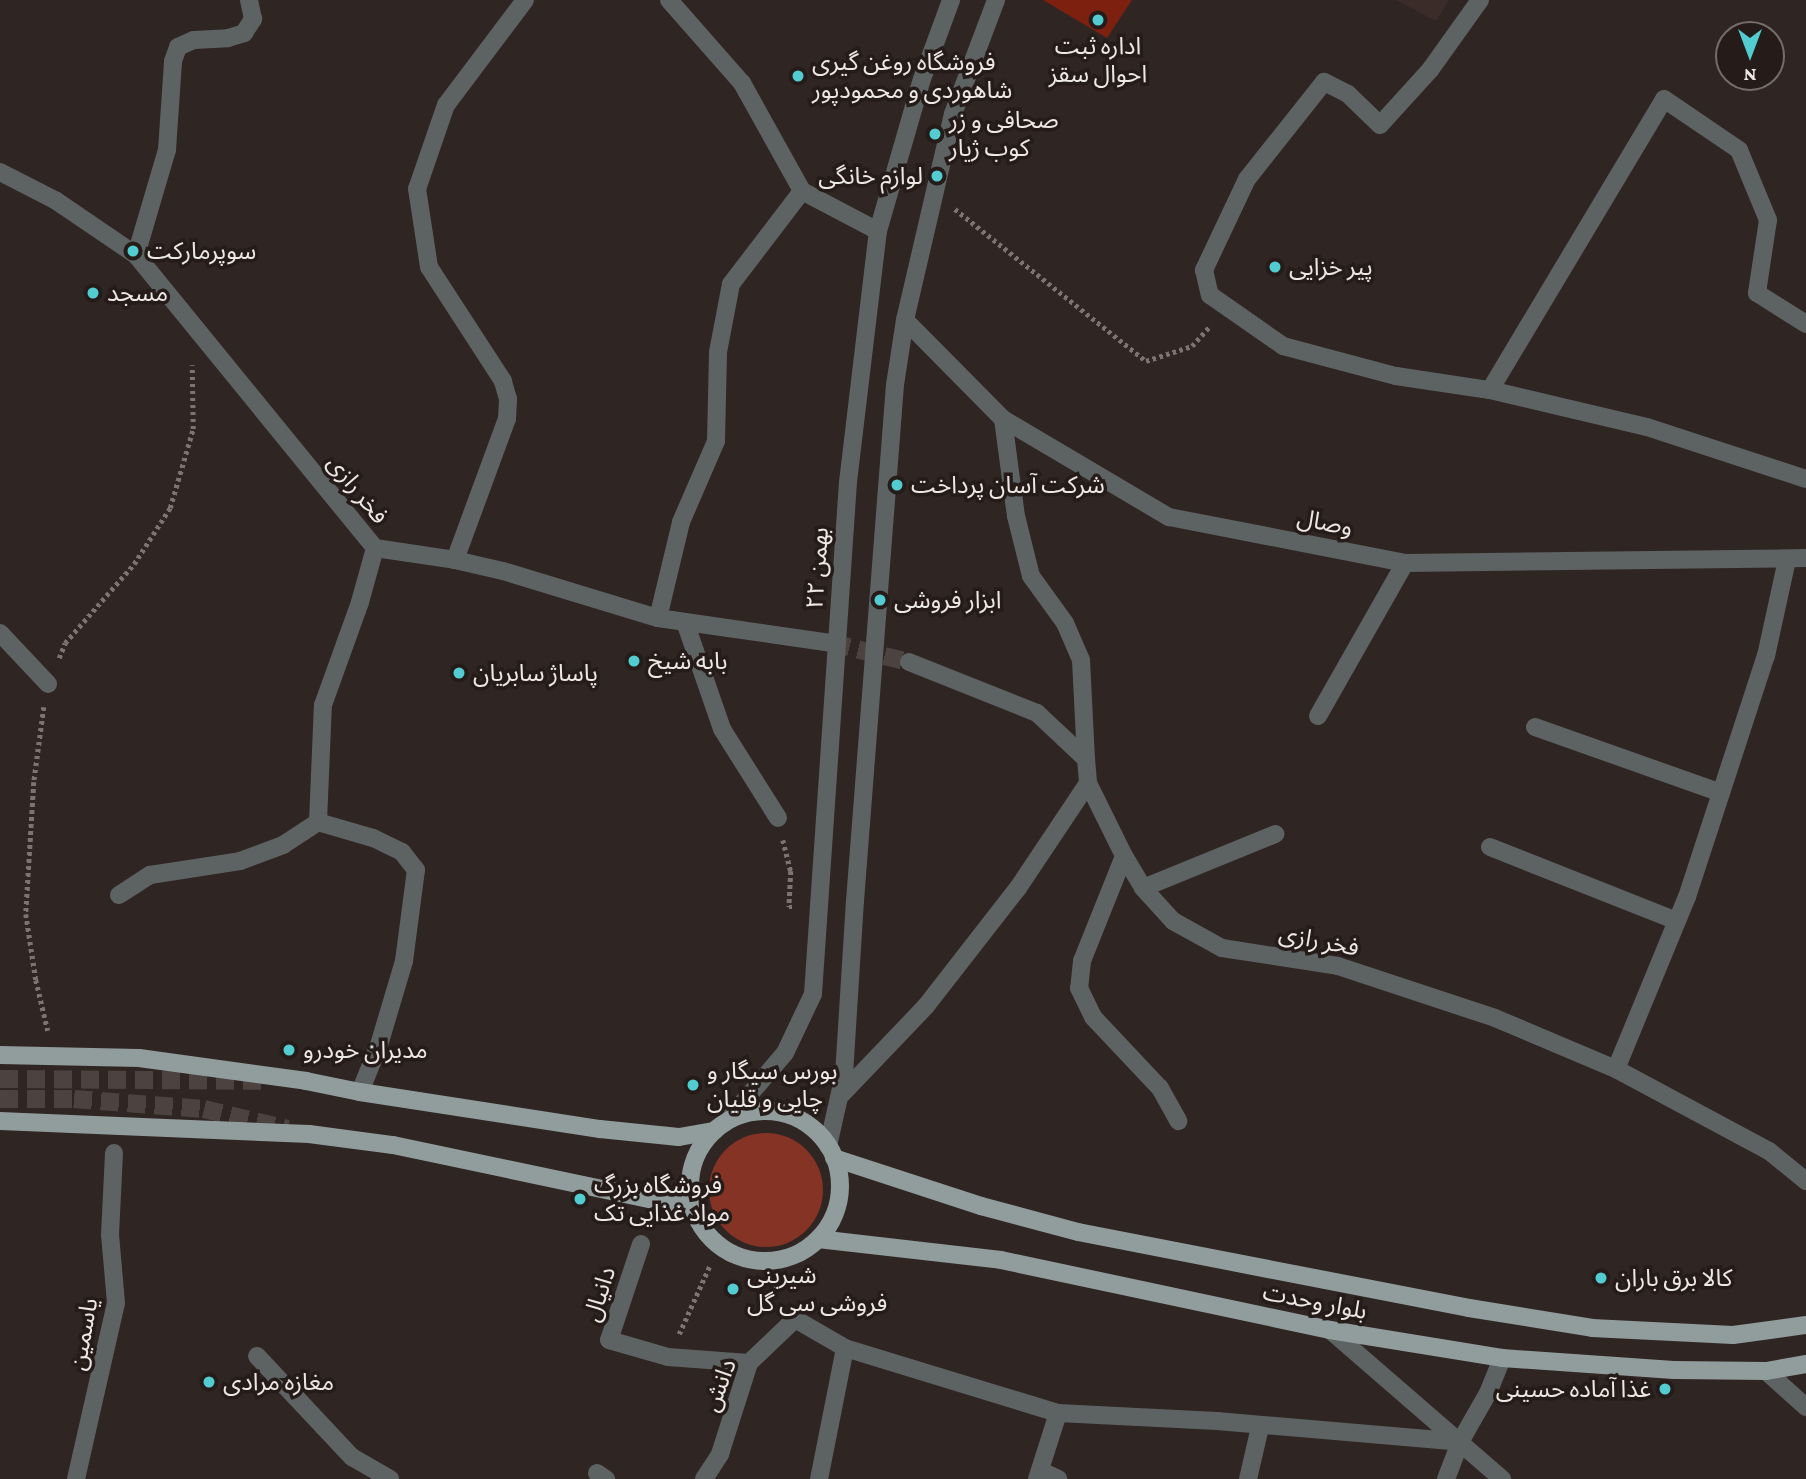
<!DOCTYPE html>
<html>
<head>
<meta charset="utf-8">
<style>
  body { margin:0 }
  #map { position:relative; width:1806px; height:1479px; overflow:hidden; background:#2f2523; font-family:"Crimson Pro","Noto Sans Arabic",serif }
  div>[style] { position:absolute }
  [style*='--x'] { left:calc(var(--x)*1px); top:calc(var(--y)*1px); width:calc(var(--w)*1px); rotate:calc(var(--a)*1deg) }
  .built>* { inset:0; background:#3c2c29 }
  .green>* { inset:0; background:#853324 }
  .round { border-radius:50% }
  .building>* { inset:0; background:#7d200f }
  .minor-tunnel>* { height:18px; margin-top:-9px; transform-origin:0; background:repeating-linear-gradient(90deg,#4c4240 0 18px,transparent 0 27px) }
  .major-tunnel>* { height:18px; margin-top:-9px; transform-origin:0; background:repeating-linear-gradient(90deg,#4c4240 0 18px,transparent 0 27px) }
  .path>* { height:4.5px; margin-top:-2.25px; transform-origin:0; background:repeating-linear-gradient(90deg,#7d7472 0 3.5px,transparent 0 7px) }
  .minor>* { height:18px; margin:-9px; padding:0 9px; transform-origin:9px; border-radius:9px; background:#5d6262 }
  .major>* { height:18px; margin:-9px; padding:0 9px; transform-origin:9px; border-radius:9px; background:#919c9c }
  .major>.ring { margin:-9px; padding:0; box-sizing:content-box; background:none; border:18px solid #919c9c; border-radius:50% }
  .minor-bridge>* { height:18px; margin:-9px; padding:0 9px; transform-origin:9px; border-radius:9px; background:#5d6262 }
  .dots>* { width:19px; height:19px; translate:-50% -50%; box-sizing:border-box; border:4px solid #251c1a; border-radius:50% }
  span { translate:-50% -50%; white-space:nowrap; text-align:center; line-height:1.15; -webkit-text-stroke:7px #251c1a; paint-order:stroke }
  .poi-label { font-size:24px; color:#ede7e5 }
  .left { translate:0 -50%; text-align:left }
  .right { translate:-100% -50%; text-align:right }
  .street-label { font-size:24px; color:#ede7e5 }
  .north { position:absolute; left:1715px; top:21px; width:70px; height:70px; box-sizing:border-box; background:#251c1a; border:2px solid #756d6b; border-radius:50%; rotate:180deg; font-size:19px; font-weight:700; line-height:28px; text-align:center; color:#ede7e5 }
  .north::after { content:''; display:block; margin:auto; width:24px; height:32px; background:#52ccd0; clip-path:polygon(50% 0,100% 100%,50% 72%,0 100%) }
</style>
</head>
<body>
<div id="map">
  <div class="built">
    <div style="clip-path:polygon(1396px 0,1449px 0,1436px 21px)"></div>
  </div>
  <div class="green">
    <div class="round" style="left:709px;top:1133px;width:114px;height:114px"></div>
  </div>
  <div class="building">
    <div style="clip-path:polygon(1043px 0,1132px 0,1107px 38px)"></div>
  </div>
  <div class="minor-tunnel">
    <div style="--x:832;--y:643;--w:79;--a:13.9"></div>
  </div>
  <div class="major-tunnel">
    <div style="--x:0;--y:1079;--w:261;--a:0.4"></div>
    <div style="--x:0;--y:1099;--w:74;--a:0"></div>
    <div style="--x:74;--y:1099;--w:130;--a:4.4"></div>
    <div style="--x:204;--y:1109;--w:86;--a:13.4"></div>
  </div>
  <div class="path">
    <div style="--x:955;--y:209;--w:244;--a:38.5"></div>
    <div style="--x:1146;--y:361;--w:48;--a:-18.1"></div>
    <div style="--x:1192;--y:346;--w:28;--a:-48"></div>
    <div style="--x:59;--y:658;--w:16;--a:-68"></div>
    <div style="--x:65;--y:643;--w:105;--a:-48.9"></div>
    <div style="--x:134;--y:564;--w:67;--a:-57.3"></div>
    <div style="--x:170;--y:508;--w:82;--a:-73.8"></div>
    <div style="--x:193;--y:429;--w:64;--a:-90.9"></div>
    <div style="--x:44;--y:707;--w:76;--a:97.6"></div>
    <div style="--x:34;--y:782;--w:132;--a:93.5"></div>
    <div style="--x:26;--y:914;--w:67;--a:81.4"></div>
    <div style="--x:36;--y:980;--w:52;--a:76.8"></div>
    <div style="--x:783;--y:840;--w:32;--a:76"></div>
    <div style="--x:791;--y:871;--w:36;--a:93"></div>
    <div style="--x:789;--y:907;--w:7;--a:0"></div>
    <div style="--x:679;--y:1334;--w:76;--a:-65.8"></div>
  </div>
  <div class="minor">
    <div style="--x:669;--y:0;--w:111;--a:48.7"></div>
    <div style="--x:742;--y:83;--w:124;--a:60.9"></div>
    <div style="--x:802;--y:191;--w:86;--a:27.8"></div>
    <div style="--x:1480;--y:0;--w:86;--a:125.5"></div>
    <div style="--x:1430;--y:70;--w:74;--a:132.3"></div>
    <div style="--x:1380;--y:125;--w:45;--a:-135.9"></div>
    <div style="--x:1348;--y:94;--w:27;--a:-153"></div>
    <div style="--x:1324;--y:82;--w:124;--a:128.4"></div>
    <div style="--x:1247;--y:179;--w:101;--a:115.3"></div>
    <div style="--x:1204;--y:270;--w:26;--a:77"></div>
    <div style="--x:1210;--y:295;--w:89;--a:34.9"></div>
    <div style="--x:1283;--y:346;--w:117;--a:14.9"></div>
    <div style="--x:1396;--y:376;--w:95;--a:8.5"></div>
    <div style="--x:1490;--y:390;--w:161;--a:13.3"></div>
    <div style="--x:1647;--y:427;--w:167;--a:18.1"></div>
    <div style="--x:0;--y:172;--w:62;--a:27"></div>
    <div style="--x:55;--y:200;--w:98;--a:34.2"></div>
    <div style="--x:136;--y:255;--w:378;--a:50.8"></div>
    <div style="--x:375;--y:548;--w:81;--a:8.5"></div>
    <div style="--x:455;--y:560;--w:49;--a:12.9"></div>
    <div style="--x:503;--y:571;--w:162;--a:16.9"></div>
    <div style="--x:658;--y:618;--w:176;--a:8.2"></div>
    <div style="--x:136;--y:255;--w:109;--a:-73.6"></div>
    <div style="--x:167;--y:150;--w:89;--a:-86.1"></div>
    <div style="--x:173;--y:61;--w:15;--a:-70"></div>
    <div style="--x:178;--y:47;--w:17;--a:-24"></div>
    <div style="--x:194;--y:40;--w:34;--a:-3"></div>
    <div style="--x:228;--y:38;--w:17;--a:-17"></div>
    <div style="--x:244;--y:33;--w:17;--a:-57"></div>
    <div style="--x:253;--y:19;--w:19;--a:-102"></div>
    <div style="--x:905;--y:320;--w:139;--a:45.3"></div>
    <div style="--x:1003;--y:419;--w:193;--a:30.6"></div>
    <div style="--x:1169;--y:517;--w:240;--a:11"></div>
    <div style="--x:1405;--y:563;--w:401;--a:-0.7"></div>
    <div style="--x:895;--y:385;--w:66;--a:-81.3"></div>
    <div style="--x:905;--y:320;--w:212;--a:-76.9"></div>
    <div style="--x:953;--y:114;--w:122;--a:-69.3"></div>
    <div style="--x:1490;--y:390;--w:339;--a:-59.1"></div>
    <div style="--x:1664;--y:99;--w:91;--a:34.2"></div>
    <div style="--x:1739;--y:150;--w:76;--a:67.5"></div>
    <div style="--x:1768;--y:220;--w:74;--a:98.6"></div>
    <div style="--x:1757;--y:293;--w:58;--a:32.3"></div>
    <div style="--x:1003;--y:419;--w:98;--a:82.4"></div>
    <div style="--x:1016;--y:516;--w:62;--a:76"></div>
    <div style="--x:1031;--y:576;--w:58;--a:54.1"></div>
    <div style="--x:1065;--y:623;--w:40;--a:66.6"></div>
    <div style="--x:1081;--y:660;--w:99;--a:87.1"></div>
    <div style="--x:848;--y:482;--w:253;--a:-83.2"></div>
    <div style="--x:878;--y:231;--w:158;--a:-73.9"></div>
    <div style="--x:922;--y:79;--w:84;--a:-69.8"></div>
    <div style="--x:455;--y:560;--w:150;--a:-69.8"></div>
    <div style="--x:507;--y:419;--w:20;--a:-87"></div>
    <div style="--x:508;--y:399;--w:19;--a:-106"></div>
    <div style="--x:503;--y:381;--w:136;--a:-123"></div>
    <div style="--x:429;--y:267;--w:79;--a:-98.7"></div>
    <div style="--x:417;--y:189;--w:89;--a:-71"></div>
    <div style="--x:446;--y:105;--w:131;--a:-53"></div>
    <div style="--x:658;--y:618;--w:99;--a:-76.5"></div>
    <div style="--x:681;--y:522;--w:88;--a:-66.6"></div>
    <div style="--x:716;--y:441;--w:89;--a:-88.7"></div>
    <div style="--x:718;--y:352;--w:69;--a:-79.2"></div>
    <div style="--x:731;--y:284;--w:117;--a:-52.6"></div>
    <div style="--x:685;--y:622;--w:113;--a:70.9"></div>
    <div style="--x:722;--y:729;--w:105;--a:57.8"></div>
    <div style="--x:0;--y:633;--w:70;--a:46.7"></div>
    <div style="--x:909;--y:662;--w:138;--a:21.7"></div>
    <div style="--x:1037;--y:713;--w:67;--a:43.2"></div>
    <div style="--x:1086;--y:759;--w:24;--a:85"></div>
    <div style="--x:1088;--y:783;--w:81;--a:63.7"></div>
    <div style="--x:1124;--y:856;--w:37;--a:59"></div>
    <div style="--x:1143;--y:888;--w:45;--a:47.7"></div>
    <div style="--x:1173;--y:921;--w:56;--a:28.9"></div>
    <div style="--x:1222;--y:948;--w:117;--a:8.8"></div>
    <div style="--x:1338;--y:966;--w:165;--a:18.3"></div>
    <div style="--x:1495;--y:1018;--w:131;--a:22.9"></div>
    <div style="--x:1616;--y:1069;--w:174;--a:28.2"></div>
    <div style="--x:1769;--y:1151;--w:48;--a:39"></div>
    <div style="--x:1318;--y:716;--w:176;--a:-60.4"></div>
    <div style="--x:1535;--y:727;--w:197;--a:19.5"></div>
    <div style="--x:1490;--y:847;--w:201;--a:21.6"></div>
    <div style="--x:1124;--y:856;--w:113;--a:111.8"></div>
    <div style="--x:1082;--y:961;--w:27;--a:96"></div>
    <div style="--x:1079;--y:988;--w:32;--a:64"></div>
    <div style="--x:1093;--y:1017;--w:98;--a:46.7"></div>
    <div style="--x:1160;--y:1088;--w:38;--a:61"></div>
    <div style="--x:1143;--y:888;--w:143;--a:-22.2"></div>
    <div style="--x:119;--y:895;--w:37;--a:-33"></div>
    <div style="--x:150;--y:875;--w:91;--a:-8.8"></div>
    <div style="--x:240;--y:861;--w:46;--a:-20.4"></div>
    <div style="--x:283;--y:845;--w:42;--a:-33.3"></div>
    <div style="--x:1616;--y:1069;--w:186;--a:-67.6"></div>
    <div style="--x:1687;--y:897;--w:254;--a:-71.9"></div>
    <div style="--x:1766;--y:656;--w:98;--a:-77.7"></div>
    <div style="--x:360;--y:1092;--w:51;--a:-68"></div>
    <div style="--x:379;--y:1045;--w:88;--a:-73.4"></div>
    <div style="--x:404;--y:961;--w:92;--a:-82.5"></div>
    <div style="--x:416;--y:870;--w:23;--a:-128"></div>
    <div style="--x:402;--y:852;--w:32;--a:-154"></div>
    <div style="--x:373;--y:838;--w:57;--a:-163.8"></div>
    <div style="--x:318;--y:822;--w:117;--a:-87.6"></div>
    <div style="--x:323;--y:705;--w:109;--a:-70.2"></div>
    <div style="--x:360;--y:602;--w:56;--a:-74.5"></div>
    <div style="--x:841;--y:1095;--w:123;--a:-46.3"></div>
    <div style="--x:926;--y:1006;--w:150;--a:-52.1"></div>
    <div style="--x:1018;--y:888;--w:126;--a:-56.3"></div>
    <div style="--x:725;--y:1123;--w:92;--a:-49.4"></div>
    <div style="--x:785;--y:1053;--w:65;--a:-64.6"></div>
    <div style="--x:828;--y:1146;--w:73;--a:-77.3"></div>
    <div style="--x:844;--y:1075;--w:174;--a:-86.4"></div>
    <div style="--x:641;--y:1244;--w:101;--a:108.4"></div>
    <div style="--x:609;--y:1340;--w:61;--a:16.1"></div>
    <div style="--x:668;--y:1357;--w:81;--a:4.2"></div>
    <div style="--x:1330;--y:1330;--w:228;--a:40.9"></div>
    <div style="--x:845;--y:1348;--w:223;--a:17"></div>
    <div style="--x:1058;--y:1413;--w:159;--a:2.9"></div>
    <div style="--x:1217;--y:1421;--w:244;--a:4.9"></div>
    <div style="--x:257;--y:1356;--w:139;--a:46.8"></div>
    <div style="--x:352;--y:1457;--w:44;--a:30.1"></div>
    <div style="--x:1766;--y:1371;--w:54;--a:42"></div>
    <div style="--x:1041;--y:1471;--w:19;--a:25"></div>
    <div style="--x:597;--y:1473;--w:11;--a:34"></div>
    <div style="--x:76;--y:1479;--w:180;--a:-77.2"></div>
    <div style="--x:116;--y:1303;--w:68;--a:-95"></div>
    <div style="--x:110;--y:1235;--w:82;--a:-87.2"></div>
    <div style="--x:704;--y:1479;--w:30;--a:-57"></div>
    <div style="--x:720;--y:1454;--w:96;--a:-72.3"></div>
    <div style="--x:749;--y:1363;--w:64;--a:-43.7"></div>
    <div style="--x:795;--y:1319;--w:58;--a:30.1"></div>
    <div style="--x:845;--y:1348;--w:134;--a:101.2"></div>
    <div style="--x:1037;--y:1479;--w:69;--a:-72.3"></div>
    <div style="--x:1248;--y:1479;--w:53;--a:-77"></div>
    <div style="--x:1446;--y:1479;--w:40;--a:-69"></div>
    <div style="--x:1460;--y:1442;--w:56;--a:-60.3"></div>
    <div style="--x:1488;--y:1393;--w:38;--a:-68"></div>
  </div>
  <div class="major">
    <div style="--x:0;--y:1055;--w:139;--a:1.2"></div>
    <div style="--x:139;--y:1058;--w:169;--a:7.8"></div>
    <div style="--x:306;--y:1081;--w:55;--a:11.5"></div>
    <div style="--x:360;--y:1092;--w:243;--a:8.8"></div>
    <div style="--x:600;--y:1129;--w:79;--a:5.8"></div>
    <div style="--x:679;--y:1137;--w:36;--a:-10"></div>
    <div class="ring" style="left:690px;top:1111px;width:132px;height:132px"></div>
    <div style="--x:0;--y:1121;--w:309;--a:2.4"></div>
    <div style="--x:309;--y:1134;--w:85;--a:7.5"></div>
    <div style="--x:393;--y:1145;--w:306;--a:11.9"></div>
    <div style="--x:834;--y:1158;--w:155;--a:18.1"></div>
    <div style="--x:981;--y:1206;--w:100;--a:15"></div>
    <div style="--x:1078;--y:1232;--w:398;--a:11"></div>
    <div style="--x:1469;--y:1308;--w:125;--a:9.2"></div>
    <div style="--x:1592;--y:1328;--w:141;--a:2.8"></div>
    <div style="--x:1733;--y:1335;--w:74;--a:-7.8"></div>
    <div style="--x:818;--y:1239;--w:184;--a:6.5"></div>
    <div style="--x:1001;--y:1260;--w:336;--a:12"></div>
    <div style="--x:1330;--y:1330;--w:174;--a:9.2"></div>
    <div style="--x:1502;--y:1358;--w:172;--a:4"></div>
    <div style="--x:1674;--y:1370;--w:92;--a:0.6"></div>
    <div style="--x:1766;--y:1371;--w:41;--a:-9.9"></div>
  </div>
  <div class="minor-bridge">
    <div style="--x:855;--y:901;--w:518;--a:-85.57"></div>
    <div style="--x:813;--y:994;--w:513;--a:-86.09"></div>
  </div>
  <div class="dots">
    <div style="left:1098px;top:20px;background:#52ccd0"></div>
    <div style="left:798px;top:76px;background:#52ccd0"></div>
    <div style="left:935px;top:134px;background:#52ccd0"></div>
    <div style="left:937px;top:176px;background:#52ccd0"></div>
    <div style="left:133px;top:251px;background:#52ccd0"></div>
    <div style="left:1275px;top:267px;background:#52ccd0"></div>
    <div style="left:93px;top:293px;background:#52ccd0"></div>
    <div style="left:897px;top:485px;background:#52ccd0"></div>
    <div style="left:880px;top:600px;background:#52ccd0"></div>
    <div style="left:634px;top:661px;background:#52ccd0"></div>
    <div style="left:459px;top:673px;background:#52ccd0"></div>
    <div style="left:289px;top:1050px;background:#52ccd0"></div>
    <div style="left:693px;top:1085px;background:#52ccd0"></div>
    <div style="left:580px;top:1199px;background:#52ccd0"></div>
    <div style="left:1601px;top:1278px;background:#52ccd0"></div>
    <div style="left:733px;top:1289px;background:#52ccd0"></div>
    <div style="left:209px;top:1382px;background:#52ccd0"></div>
    <div style="left:1665px;top:1389px;background:#52ccd0"></div>
  </div>
  <div class="poi-label">
    <span style="left:1098px;top:60px">اداره ثبت<br>احوال سقز</span>
    <span class="left" style="left:812px;top:76px">فروشگاه روغن گیری<br>شاهوردی و محمودپور</span>
    <span class="left" style="left:949px;top:134px">صحافی و زر<br>کوب ژیار</span>
    <span class="right" style="left:923px;top:176px">لوازم خانگی</span>
    <span class="left" style="left:147px;top:251px">سوپرمارکت</span>
    <span class="left" style="left:1289px;top:267px">پیر خزایی</span>
    <span class="left" style="left:107px;top:293px">مسجد</span>
    <span class="left" style="left:911px;top:485px">شرکت آسان پرداخت</span>
    <span class="left" style="left:894px;top:600px">ابزار فروشی</span>
    <span class="left" style="left:648px;top:661px">بابه شیخ</span>
    <span class="left" style="left:473px;top:673px">پاساژ سابریان</span>
    <span class="left" style="left:303px;top:1050px">مدیران خودرو</span>
    <span class="left" style="left:707px;top:1085px">بورس سیگار و<br>چایی و قلیان</span>
    <span class="left" style="left:594px;top:1199px">فروشگاه بزرگ<br>مواد غذایی تک</span>
    <span class="left" style="left:747px;top:1289px">شیرینی<br>فروشی سی گل</span>
    <span class="left" style="left:1615px;top:1278px">کالا برق باران</span>
    <span class="left" style="left:223px;top:1382px">مغازه مرادی</span>
    <span class="right" style="left:1651px;top:1389px">غذا آماده حسینی</span>
  </div>
  <div class="street-label">
    <span style="left:358px;top:489px;rotate:51deg">فخر رازی</span>
    <span style="left:1325px;top:522px;rotate:11deg">وصال</span>
    <span style="left:817px;top:568px;rotate:-86deg">۲۲ بهمن</span>
    <span style="left:1319px;top:940px;rotate:11deg">فخر رازی</span>
    <span style="left:599px;top:1294px;rotate:-72deg">دانیال</span>
    <span style="left:1315px;top:1301px;rotate:11deg">بلوار وحدت</span>
    <span style="left:83px;top:1334px;rotate:-80deg">یاسمین</span>
    <span style="left:719px;top:1385px;rotate:-69deg">دانش</span>
  </div>
  <div class="north">N</div>
</div>
</body>
</html>
